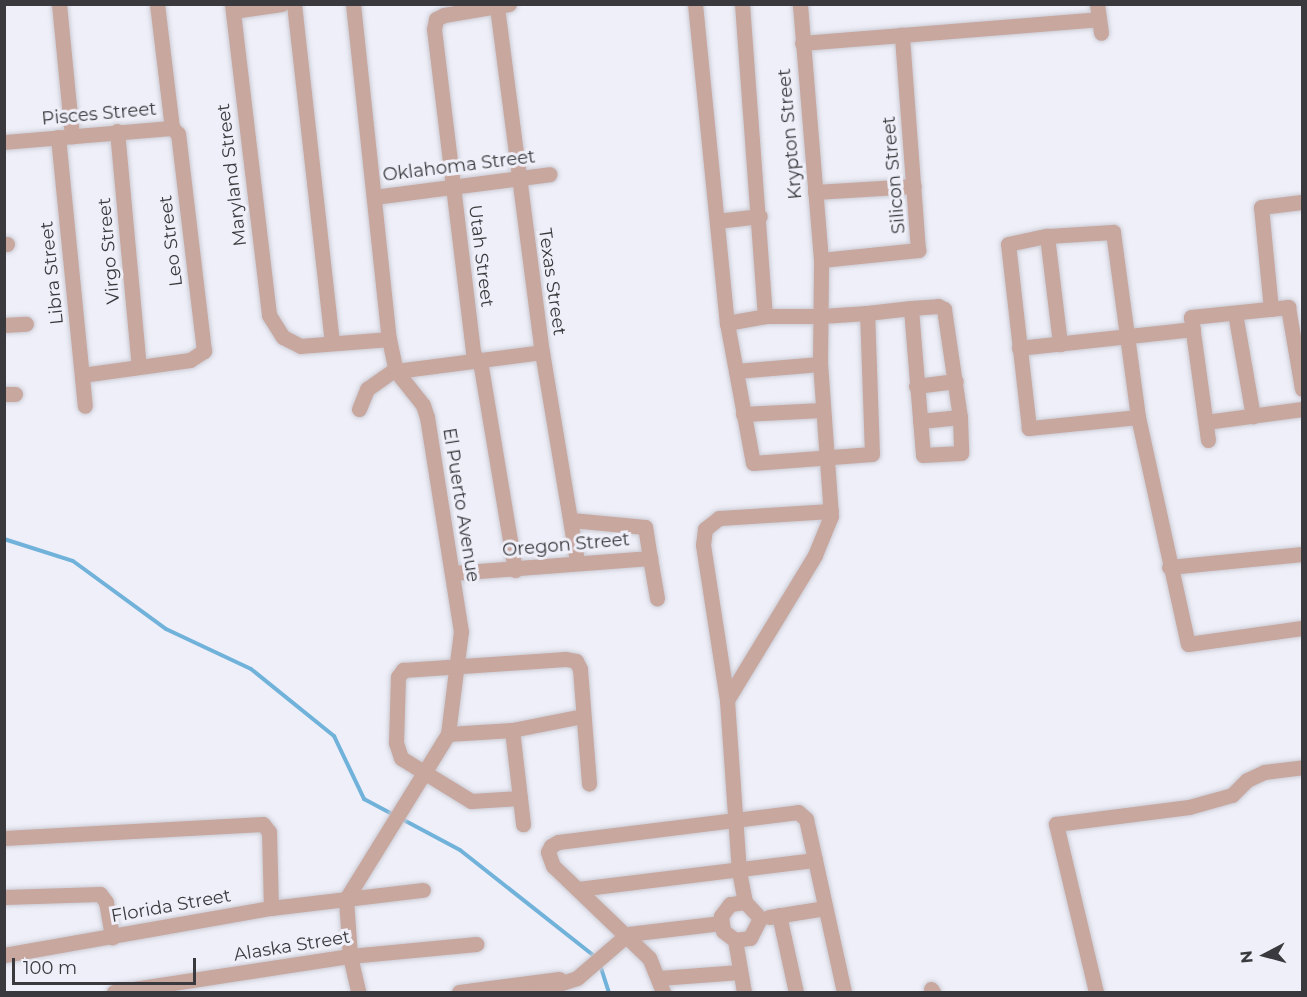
<!DOCTYPE html>
<html>
<head>
<meta charset="utf-8">
<style>
  body { margin:0 }
  #map { position:relative; width:1307px; height:997px; overflow:hidden; background:#efeff9; font-family:Montserrat,sans-serif }
  div>[style] { position:absolute }
  [style*='--x'] { left:calc(var(--x)*1px); top:calc(var(--y)*1px); width:calc(var(--w)*1px); rotate:calc(var(--a)*1deg) }
  .stream>* { height:4px; margin:-2px; padding:0 2px; transform-origin:2px; border-radius:2px; background:#70b2da }
  .roads { filter:drop-shadow(0 0 2px #cbcbd4) drop-shadow(0 0 2px #cbcbd4) }
  .street>* { height:15px; margin:-7.5px; padding:0 7.5px; transform-origin:7.5px; border-radius:7.5px; background:#c8a79f }
  span { translate:-50% -50%; white-space:nowrap; text-align:center; line-height:1.15; -webkit-text-stroke:6px #efeff9; paint-order:stroke }
  .street-label { font-size:18px; color:#3a3a3e }
  .frame { position:absolute; inset:0; border:6px solid #3a3a3e; pointer-events:none }
  .north { position:absolute; left:1235px; top:925px; width:60px; height:60px; -webkit-text-stroke:4px #efeff9; paint-order:stroke; rotate:264deg; font-size:16px; font-weight:700; line-height:24px; text-align:center; color:#3a3a3e }
  .north::after { content:''; display:block; margin:auto; width:21px; height:27px; background:#3a3a3e; clip-path:polygon(50% 0,100% 100%,50% 72%,0 100%) }
  .scale { position:absolute; left:12px; top:958px; width:184px; height:27px; box-sizing:border-box; border:3px solid #3a3a3e; border-top:0; padding-left:8px; font-size:18px; line-height:21px; white-space:nowrap; color:#3a3a3e; -webkit-text-stroke:4px #efeff9; paint-order:stroke }
</style>
</head>
<body>
<div id="map">
  <div class="stream">
    <div style="--x:4;--y:539;--w:72;--a:17.7"></div>
    <div style="--x:73;--y:561;--w:115;--a:36.2"></div>
    <div style="--x:166;--y:629;--w:94;--a:25.2"></div>
    <div style="--x:251;--y:669;--w:107;--a:38.9"></div>
    <div style="--x:334;--y:736;--w:70;--a:64.5"></div>
    <div style="--x:364;--y:799;--w:34;--a:28"></div>
    <div style="--x:400;--y:818;--w:68;--a:28.1"></div>
    <div style="--x:460;--y:850;--w:169;--a:38.3"></div>
    <div style="--x:601;--y:968;--w:25;--a:72"></div>
  </div>
  <div class="roads">
    <div class="street">
      <div style="--x:59;--y:4;--w:133;--a:84.4"></div>
      <div style="--x:232;--y:4;--w:313;--a:83.2"></div>
      <div style="--x:269;--y:315;--w:26;--a:58"></div>
      <div style="--x:283;--y:337;--w:20;--a:27"></div>
      <div style="--x:301;--y:346;--w:88;--a:-4.5"></div>
      <div style="--x:294;--y:4;--w:341;--a:83.6"></div>
      <div style="--x:353;--y:4;--w:337;--a:83.9"></div>
      <div style="--x:389;--y:339;--w:33;--a:78"></div>
      <div style="--x:396;--y:371;--w:43;--a:51.5"></div>
      <div style="--x:423;--y:405;--w:13;--a:72"></div>
      <div style="--x:427;--y:417;--w:217;--a:81"></div>
      <div style="--x:461;--y:631;--w:104;--a:97.2"></div>
      <div style="--x:448;--y:734;--w:194;--a:121.7"></div>
      <div style="--x:346;--y:899;--w:57;--a:86"></div>
      <div style="--x:350;--y:956;--w:37;--a:77"></div>
      <div style="--x:509;--y:4;--w:66;--a:170.4"></div>
      <div style="--x:444;--y:15;--w:9;--a:153"></div>
      <div style="--x:436;--y:19;--w:10;--a:101"></div>
      <div style="--x:434;--y:29;--w:325;--a:83.1"></div>
      <div style="--x:473;--y:352;--w:17;--a:62"></div>
      <div style="--x:481;--y:367;--w:206;--a:80.5"></div>
      <div style="--x:695;--y:4;--w:321;--a:84.3"></div>
      <div style="--x:727;--y:323;--w:142;--a:79.5"></div>
      <div style="--x:753;--y:463;--w:119;--a:-4.3"></div>
      <div style="--x:872;--y:454;--w:141;--a:-92"></div>
      <div style="--x:742;--y:4;--w:313;--a:85.8"></div>
      <div style="--x:1097;--y:4;--w:29;--a:82"></div>
      <div style="--x:497;--y:7;--w:348;--a:82.6"></div>
      <div style="--x:542;--y:352;--w:213;--a:80.5"></div>
      <div style="--x:233;--y:11;--w:49;--a:-8.1"></div>
      <div style="--x:802;--y:43;--w:297;--a:-4.6"></div>
      <div style="--x:117;--y:131;--w:237;--a:84.7"></div>
      <div style="--x:58;--y:137;--w:270;--a:84.3"></div>
      <div style="--x:4;--y:142;--w:169;--a:-4.8"></div>
      <div style="--x:815;--y:192;--w:99;--a:-3.5"></div>
      <div style="--x:374;--y:197;--w:177;--a:-7.4"></div>
      <div style="--x:717;--y:221;--w:43;--a:-6.6"></div>
      <div style="--x:1047;--y:236;--w:109;--a:83.1"></div>
      <div style="--x:4;--y:244;--w:3;--a:0"></div>
      <div style="--x:821;--y:260;--w:98;--a:-5.9"></div>
      <div style="--x:918;--y:250;--w:216;--a:-94.3"></div>
      <div style="--x:1271;--y:309;--w:102;--a:-95.6"></div>
      <div style="--x:1261;--y:207;--w:41;--a:-7"></div>
      <div style="--x:1235;--y:313;--w:105;--a:80.1"></div>
      <div style="--x:727;--y:323;--w:39;--a:-10"></div>
      <div style="--x:765;--y:316;--w:57;--a:0"></div>
      <div style="--x:822;--y:316;--w:45;--a:-3.8"></div>
      <div style="--x:867;--y:313;--w:44;--a:-6.5"></div>
      <div style="--x:911;--y:308;--w:27;--a:-4"></div>
      <div style="--x:938;--y:306;--w:7;--a:27"></div>
      <div style="--x:944;--y:309;--w:109;--a:81.6"></div>
      <div style="--x:960;--y:417;--w:36;--a:88"></div>
      <div style="--x:961;--y:453;--w:38;--a:177"></div>
      <div style="--x:923;--y:455;--w:147;--a:-94.7"></div>
      <div style="--x:4;--y:325;--w:22;--a:-3"></div>
      <div style="--x:1019;--y:348;--w:175;--a:-6.2"></div>
      <div style="--x:396;--y:371;--w:147;--a:-7.4"></div>
      <div style="--x:736;--y:371;--w:84;--a:-4.8"></div>
      <div style="--x:82;--y:375;--w:109;--a:-7.9"></div>
      <div style="--x:190;--y:360;--w:17;--a:-33"></div>
      <div style="--x:204;--y:351;--w:219;--a:-96.8"></div>
      <div style="--x:178;--y:134;--w:8;--a:-135"></div>
      <div style="--x:172;--y:128;--w:125;--a:-96.9"></div>
      <div style="--x:916;--y:386;--w:40;--a:-7.1"></div>
      <div style="--x:4;--y:394;--w:11;--a:0"></div>
      <div style="--x:359;--y:409;--w:22;--a:-68"></div>
      <div style="--x:367;--y:389;--w:35;--a:-35"></div>
      <div style="--x:743;--y:414;--w:79;--a:-2.9"></div>
      <div style="--x:1138;--y:417;--w:110;--a:174.2"></div>
      <div style="--x:1029;--y:428;--w:185;--a:-96.5"></div>
      <div style="--x:1008;--y:244;--w:40;--a:-12"></div>
      <div style="--x:1047;--y:236;--w:66;--a:-3.5"></div>
      <div style="--x:1113;--y:232;--w:187;--a:82.3"></div>
      <div style="--x:1138;--y:417;--w:232;--a:77.6"></div>
      <div style="--x:1188;--y:644;--w:115;--a:-8"></div>
      <div style="--x:920;--y:421;--w:40;--a:-5.7"></div>
      <div style="--x:1206;--y:422;--w:97;--a:-7.7"></div>
      <div style="--x:1208;--y:440;--w:124;--a:-97.9"></div>
      <div style="--x:1191;--y:317;--w:98;--a:-5.9"></div>
      <div style="--x:1288;--y:307;--w:83;--a:80.3"></div>
      <div style="--x:650;--y:558;--w:41;--a:80.1"></div>
      <div style="--x:1169;--y:567;--w:134;--a:-5.6"></div>
      <div style="--x:452;--y:573;--w:199;--a:-4.3"></div>
      <div style="--x:650;--y:558;--w:31;--a:-99"></div>
      <div style="--x:645;--y:527;--w:74;--a:-174.6"></div>
      <div style="--x:727;--y:700;--w:157;--a:-98.8"></div>
      <div style="--x:703;--y:545;--w:16;--a:-83"></div>
      <div style="--x:705;--y:529;--w:18;--a:-38"></div>
      <div style="--x:719;--y:518;--w:112;--a:-3.6"></div>
      <div style="--x:512;--y:730;--w:95;--a:83.3"></div>
      <div style="--x:448;--y:734;--w:64;--a:-3.6"></div>
      <div style="--x:512;--y:730;--w:72;--a:-11.2"></div>
      <div style="--x:520;--y:798;--w:49;--a:176.5"></div>
      <div style="--x:471;--y:801;--w:82;--a:-148.4"></div>
      <div style="--x:401;--y:758;--w:16;--a:-108"></div>
      <div style="--x:396;--y:743;--w:66;--a:-88.3"></div>
      <div style="--x:398;--y:677;--w:9;--a:-54"></div>
      <div style="--x:403;--y:670;--w:163;--a:-3.9"></div>
      <div style="--x:566;--y:659;--w:10;--a:11"></div>
      <div style="--x:576;--y:661;--w:9;--a:63"></div>
      <div style="--x:580;--y:669;--w:115;--a:85.5"></div>
      <div style="--x:4;--y:838;--w:259;--a:-3.1"></div>
      <div style="--x:263;--y:824;--w:10;--a:53"></div>
      <div style="--x:269;--y:832;--w:76;--a:88.5"></div>
      <div style="--x:578;--y:889;--w:239;--a:-7"></div>
      <div style="--x:4;--y:897;--w:96;--a:-1.8"></div>
      <div style="--x:100;--y:894;--w:10;--a:53"></div>
      <div style="--x:106;--y:902;--w:36;--a:80"></div>
      <div style="--x:745;--y:902;--w:15;--a:172"></div>
      <div style="--x:730;--y:904;--w:15;--a:127"></div>
      <div style="--x:721;--y:916;--w:15;--a:82"></div>
      <div style="--x:723;--y:931;--w:15;--a:37"></div>
      <div style="--x:735;--y:940;--w:15;--a:-8"></div>
      <div style="--x:750;--y:938;--w:22;--a:-63"></div>
      <div style="--x:760;--y:918;--w:22;--a:-133"></div>
      <div style="--x:745;--y:902;--w:31;--a:-101"></div>
      <div style="--x:739;--y:872;--w:172;--a:-94"></div>
      <div style="--x:727;--y:700;--w:170;--a:-58.7"></div>
      <div style="--x:815;--y:555;--w:42;--a:-67.7"></div>
      <div style="--x:831;--y:516;--w:152;--a:-94.1"></div>
      <div style="--x:820;--y:364;--w:104;--a:-89.4"></div>
      <div style="--x:821;--y:260;--w:257;--a:-94.7"></div>
      <div style="--x:779;--y:915;--w:79;--a:77.6"></div>
      <div style="--x:769;--y:917;--w:57;--a:-9.1"></div>
      <div style="--x:735;--y:940;--w:53;--a:80.2"></div>
      <div style="--x:4;--y:955;--w:271;--a:-10"></div>
      <div style="--x:271;--y:908;--w:153;--a:-6.8"></div>
      <div style="--x:659;--y:978;--w:81;--a:-4.2"></div>
      <div style="--x:931;--y:989;--w:4;--a:56"></div>
      <div style="--x:114;--y:992;--w:239;--a:-8.7"></div>
      <div style="--x:350;--y:956;--w:127;--a:-5.4"></div>
      <div style="--x:459;--y:992;--w:101;--a:-7.4"></div>
      <div style="--x:534;--y:992;--w:45;--a:-18"></div>
      <div style="--x:577;--y:978;--w:67;--a:-40.8"></div>
      <div style="--x:628;--y:934;--w:94;--a:-6.7"></div>
      <div style="--x:663;--y:992;--w:37;--a:-112"></div>
      <div style="--x:649;--y:958;--w:133;--a:-136.2"></div>
      <div style="--x:553;--y:866;--w:15;--a:-110"></div>
      <div style="--x:548;--y:852;--w:7;--a:-63"></div>
      <div style="--x:551;--y:846;--w:8;--a:-30"></div>
      <div style="--x:558;--y:842;--w:242;--a:-7.1"></div>
      <div style="--x:798;--y:812;--w:11;--a:41"></div>
      <div style="--x:806;--y:819;--w:177;--a:77.6"></div>
      <div style="--x:1096;--y:992;--w:173;--a:-103.4"></div>
      <div style="--x:1056;--y:824;--w:134;--a:-7.3"></div>
      <div style="--x:1189;--y:807;--w:45;--a:-15.6"></div>
      <div style="--x:1232;--y:795;--w:21;--a:-45"></div>
      <div style="--x:1247;--y:780;--w:19;--a:-25"></div>
      <div style="--x:1264;--y:772;--w:38;--a:-7"></div>
    </div>
  </div>
  <div class="street-label">
    <span style="left:99px;top:114px;rotate:-5deg">Pisces Street</span>
    <span style="left:790px;top:134px;rotate:-95deg">Krypton Street</span>
    <span style="left:459px;top:166px;rotate:-7deg">Oklahoma Street</span>
    <span style="left:232px;top:175px;rotate:-97deg">Maryland Street</span>
    <span style="left:894px;top:175px;rotate:-95deg">Silicon Street</span>
    <span style="left:171px;top:241px;rotate:-97deg">Leo Street</span>
    <span style="left:109px;top:251px;rotate:-95deg">Virgo Street</span>
    <span style="left:481px;top:256px;rotate:83deg">Utah Street</span>
    <span style="left:52px;top:273px;rotate:-96deg">Libra Street</span>
    <span style="left:552px;top:282px;rotate:82deg">Texas Street</span>
    <span style="left:461px;top:505px;rotate:81deg">El Puerto Avenue</span>
    <span style="left:566px;top:545px;rotate:-5deg">Oregon Street</span>
    <span style="left:171px;top:906px;rotate:-10deg">Florida Street</span>
    <span style="left:292px;top:946px;rotate:-9deg">Alaska Street</span>
  </div>
  <div class="frame"></div>
  <div class="north">N</div>
  <div class="scale">100 m</div>
</div>
</body>
</html>
